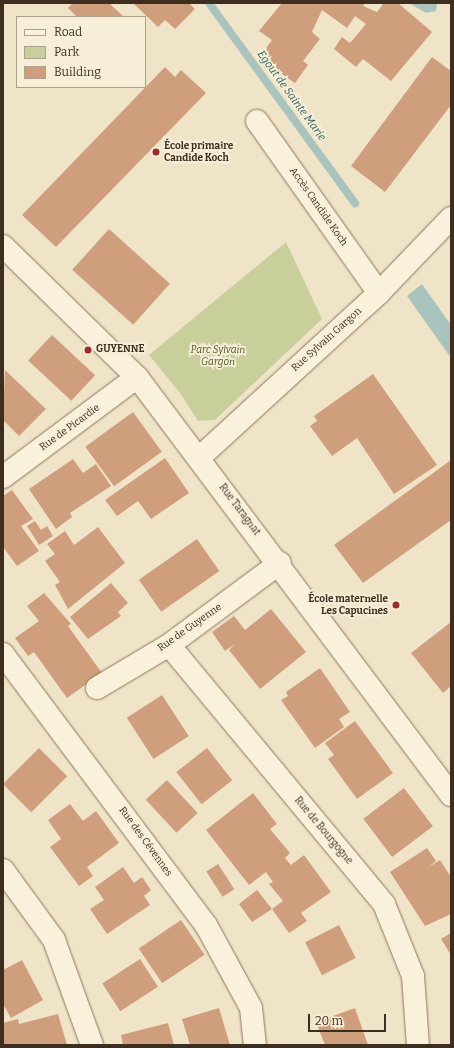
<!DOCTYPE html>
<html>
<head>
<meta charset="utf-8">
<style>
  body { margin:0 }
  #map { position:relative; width:454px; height:1048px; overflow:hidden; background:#f0e4c8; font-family:Bitter,serif }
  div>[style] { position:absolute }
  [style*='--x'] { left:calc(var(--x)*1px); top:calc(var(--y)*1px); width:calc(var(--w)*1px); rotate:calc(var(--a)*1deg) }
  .green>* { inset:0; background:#c9cf9b }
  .water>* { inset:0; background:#a9c4bc }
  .stream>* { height:8px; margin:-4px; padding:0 4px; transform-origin:4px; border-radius:4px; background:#a9c4bc }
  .building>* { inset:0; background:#cf9f7d; transform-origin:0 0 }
  .roads { filter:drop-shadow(0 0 1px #8d765c) drop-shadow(0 0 1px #8d765c) }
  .minor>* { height:22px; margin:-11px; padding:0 11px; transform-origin:11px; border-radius:11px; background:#faf1dc }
  .dots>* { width:11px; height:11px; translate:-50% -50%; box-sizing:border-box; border:2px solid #f7eed8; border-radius:50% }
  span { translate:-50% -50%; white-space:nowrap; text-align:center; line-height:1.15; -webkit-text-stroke:3.5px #f7eed8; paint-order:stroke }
  .poi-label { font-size:10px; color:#3d2e20; font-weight:700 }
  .left { translate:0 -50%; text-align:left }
  .right { translate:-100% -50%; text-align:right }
  .street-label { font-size:10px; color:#3d2e20 }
  .park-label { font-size:10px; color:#4d5a26; font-style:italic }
  .water-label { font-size:11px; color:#2f5d5a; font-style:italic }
  .frame { position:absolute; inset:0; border:4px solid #3d2e20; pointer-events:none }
  .legend { position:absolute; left:16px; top:16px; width:130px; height:72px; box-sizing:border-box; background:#f7eed8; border:1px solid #ada18e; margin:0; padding:5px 7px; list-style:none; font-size:12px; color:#3d2e20 }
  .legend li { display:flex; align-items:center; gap:8px; height:20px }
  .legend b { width:20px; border:1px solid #ada18e }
  .scale { position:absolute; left:308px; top:1014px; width:78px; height:18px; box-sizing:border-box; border:2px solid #3d2e20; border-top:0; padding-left:5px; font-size:12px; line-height:14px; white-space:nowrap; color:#3d2e20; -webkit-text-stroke:3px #f7eed8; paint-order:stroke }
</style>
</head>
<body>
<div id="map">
  <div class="green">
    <div style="clip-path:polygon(286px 242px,322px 319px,215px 420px,198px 421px,180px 393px,149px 355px)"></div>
  </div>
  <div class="water">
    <div style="clip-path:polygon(409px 3px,437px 3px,436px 11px,426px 13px)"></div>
    <div style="clip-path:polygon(422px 284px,451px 325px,451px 358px,407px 296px)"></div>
  </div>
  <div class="stream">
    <div style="--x:209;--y:3;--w:248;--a:53.9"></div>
  </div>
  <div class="building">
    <div style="clip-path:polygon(73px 3px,109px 3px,124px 17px,77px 17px,68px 8px)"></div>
    <div style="clip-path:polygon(133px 3px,189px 3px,195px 9px,175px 29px,165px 20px,158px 27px)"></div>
    <div style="clip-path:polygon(282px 3px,365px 3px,363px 6px,377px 12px,384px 3px,398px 3px,432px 32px,391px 81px,363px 59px,356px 67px,334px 49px,342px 37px,350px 43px,366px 24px,355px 16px,347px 28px,322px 10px,312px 32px,320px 39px,303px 61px,308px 65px,295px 83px,259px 58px,272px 40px,259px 31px)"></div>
    <div style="clip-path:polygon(432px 57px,451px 71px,451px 105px,385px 192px,351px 166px)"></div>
    <div style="clip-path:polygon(165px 67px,175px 77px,181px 70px,206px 93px,56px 247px,22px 215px)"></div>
    <div style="left:109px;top:229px;width:82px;height:55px;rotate:42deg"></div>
    <div style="left:52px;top:335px;width:59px;height:35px;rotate:43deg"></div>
    <div style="clip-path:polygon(5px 370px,46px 409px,19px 436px,3px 420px)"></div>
    <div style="clip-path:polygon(373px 374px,437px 465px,394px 494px,357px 438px,332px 456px,310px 426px,317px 421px,314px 416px)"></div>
    <div style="left:133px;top:412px;width:49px;height:59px;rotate:54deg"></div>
    <div style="clip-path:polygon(165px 458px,189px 493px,151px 519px,138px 501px,117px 516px,105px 500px)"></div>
    <div style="clip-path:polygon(73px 459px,83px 473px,96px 464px,111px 486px,70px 513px,72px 517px,56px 529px,29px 489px)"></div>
    <div style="clip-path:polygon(451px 460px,451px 520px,363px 583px,334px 545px)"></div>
    <div style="clip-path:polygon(12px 490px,33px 519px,21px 526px,39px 551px,17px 566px,3px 547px,3px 496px)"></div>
    <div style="clip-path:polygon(35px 521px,41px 530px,47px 526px,53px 536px,39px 545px,27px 526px)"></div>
    <div style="clip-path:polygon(98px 527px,125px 563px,68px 609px,55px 585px,60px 582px,45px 561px,55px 554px,47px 544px,65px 531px,74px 545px)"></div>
    <div style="left:197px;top:539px;width:39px;height:71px;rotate:55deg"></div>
    <div style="clip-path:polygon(111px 583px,128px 603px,118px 612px,121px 616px,88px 639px,70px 617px)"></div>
    <div style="clip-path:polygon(44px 593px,71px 624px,68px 626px,102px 673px,67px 698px,34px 652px,28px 656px,15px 638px,39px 621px,27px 606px)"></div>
    <div style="clip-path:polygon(271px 609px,306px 652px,260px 689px,229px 650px,235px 644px,225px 651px,212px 632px,234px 616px,245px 630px)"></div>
    <div style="clip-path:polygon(451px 622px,451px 686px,443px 693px,411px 653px)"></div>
    <div style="clip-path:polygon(320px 668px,350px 712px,339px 719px,344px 727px,315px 748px,281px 700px,288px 696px,286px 692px)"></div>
    <div style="left:162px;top:695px;width:49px;height:42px;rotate:57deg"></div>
    <div style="clip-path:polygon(355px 721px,393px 773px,357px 799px,328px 759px,334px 755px,325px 743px)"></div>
    <div style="left:39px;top:748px;width:40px;height:51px;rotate:45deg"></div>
    <div style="left:207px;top:748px;width:41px;height:39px;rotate:52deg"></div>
    <div style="left:167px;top:780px;width:45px;height:29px;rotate:47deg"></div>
    <div style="left:404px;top:788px;width:48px;height:51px;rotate:53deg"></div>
    <div style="clip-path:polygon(253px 793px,277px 824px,270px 829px,290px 853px,285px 858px,291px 865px,304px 855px,331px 892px,301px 913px,307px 921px,289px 933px,272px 909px,252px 922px,239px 904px,257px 890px,272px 909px,283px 901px,269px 884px,273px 882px,266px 872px,249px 885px,206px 830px)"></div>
    <div style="clip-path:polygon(70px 804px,83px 821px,96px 811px,119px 843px,87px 867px,93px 876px,79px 886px,50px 847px,61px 839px,48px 820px)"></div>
    <div style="clip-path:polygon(427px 848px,436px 861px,427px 868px,440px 860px,451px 877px,451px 914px,425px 926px,390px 872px)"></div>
    <div style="left:218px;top:864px;width:30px;height:14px;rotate:57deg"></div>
    <div style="clip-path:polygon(123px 867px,134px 883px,142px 877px,151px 890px,144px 896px,150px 905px,107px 934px,90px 909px,104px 900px,95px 887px)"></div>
    <div style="left:181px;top:920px;width:42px;height:51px;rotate:56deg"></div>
    <div style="left:339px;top:925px;width:37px;height:38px;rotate:63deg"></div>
    <div style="clip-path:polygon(451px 933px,451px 955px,441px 939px)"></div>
    <div style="left:140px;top:959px;width:33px;height:45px;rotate:57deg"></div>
    <div style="clip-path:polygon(22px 960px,43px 1000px,11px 1018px,3px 1004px,3px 970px)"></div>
    <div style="clip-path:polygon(219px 1008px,230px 1045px,190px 1045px,182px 1019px)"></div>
    <div style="clip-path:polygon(355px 1008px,368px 1045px,325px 1045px,316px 1022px)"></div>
    <div style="clip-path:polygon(58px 1014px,67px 1045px,3px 1045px,3px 1023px,18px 1019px,19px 1024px)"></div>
    <div style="clip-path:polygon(168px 1023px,174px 1045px,123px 1045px,121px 1035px)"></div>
  </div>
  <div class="roads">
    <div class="minor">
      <div style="--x:257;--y:121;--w:211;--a:54.7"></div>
      <div style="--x:3;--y:246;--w:187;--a:44.4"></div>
      <div style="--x:137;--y:377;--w:523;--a:53.09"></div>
      <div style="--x:199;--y:458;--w:244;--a:-42.5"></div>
      <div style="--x:379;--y:293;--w:104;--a:-46.2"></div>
      <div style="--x:3;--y:477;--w:167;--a:-36.7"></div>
      <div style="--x:169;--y:645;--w:337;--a:50.3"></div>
      <div style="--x:384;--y:904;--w:78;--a:68.1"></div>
      <div style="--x:413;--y:976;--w:69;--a:85.9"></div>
      <div style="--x:3;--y:654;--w:339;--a:53.2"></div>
      <div style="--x:206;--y:925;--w:94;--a:61.5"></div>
      <div style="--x:251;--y:1008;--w:37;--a:84"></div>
      <div style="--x:97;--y:688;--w:84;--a:-30.8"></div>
      <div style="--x:169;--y:645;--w:138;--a:-36.5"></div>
      <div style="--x:3;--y:870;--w:87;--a:53.9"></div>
      <div style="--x:54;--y:940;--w:112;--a:70.1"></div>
    </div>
  </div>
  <div class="dots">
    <div style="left:156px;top:152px;background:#9e2a2b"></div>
    <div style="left:88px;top:350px;background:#9e2a2b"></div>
    <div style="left:396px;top:605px;background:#9e2a2b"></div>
  </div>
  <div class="poi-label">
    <span class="left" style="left:164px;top:152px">École primaire<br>Candide Koch</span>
    <span class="left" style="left:96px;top:350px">GUYENNE</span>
    <span class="right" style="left:388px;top:605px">École maternelle<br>Les Capucines</span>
  </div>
  <div class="street-label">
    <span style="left:318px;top:207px;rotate:55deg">Accès Candide Koch</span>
    <span style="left:327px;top:340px;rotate:-42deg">Rue Sylvain Gargon</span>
    <span style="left:70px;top:428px;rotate:-36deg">Rue de Picardie</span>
    <span style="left:239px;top:510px;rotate:53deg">Rue Taragnat</span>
    <span style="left:190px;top:628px;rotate:-35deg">Rue de Guyenne</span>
    <span style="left:323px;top:831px;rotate:50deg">Rue de Bourgogne</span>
    <span style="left:145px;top:842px;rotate:54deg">Rue des Cévennes</span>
  </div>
  <div class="park-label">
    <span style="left:218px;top:356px">Parc Sylvain<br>Gargon</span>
  </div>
  <div class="water-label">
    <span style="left:291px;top:96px;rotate:54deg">Egout de Sainte Marie</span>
  </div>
  <div class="frame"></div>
  <ul class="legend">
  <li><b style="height:5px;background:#faf1dc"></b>Road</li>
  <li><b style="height:11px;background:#c9cf9b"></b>Park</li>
  <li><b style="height:11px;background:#cf9f7d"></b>Building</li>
  </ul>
  <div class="scale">20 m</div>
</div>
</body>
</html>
